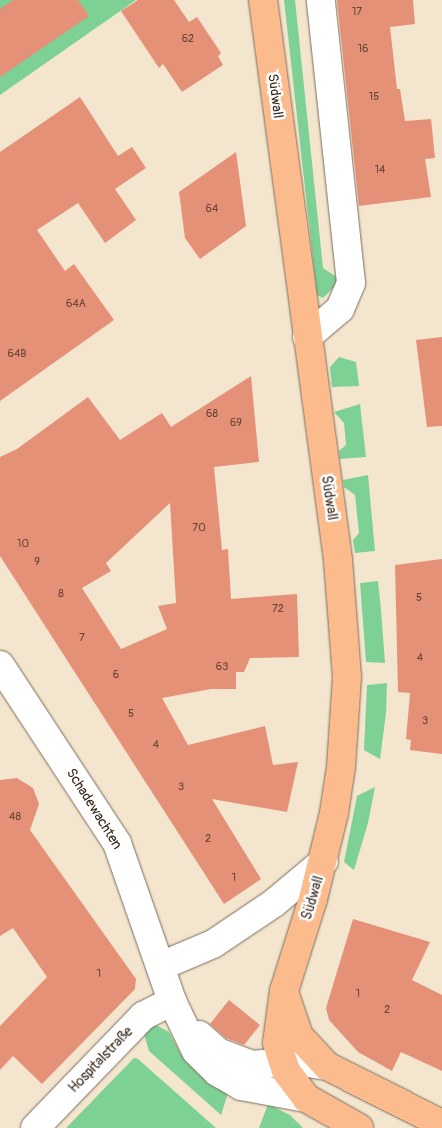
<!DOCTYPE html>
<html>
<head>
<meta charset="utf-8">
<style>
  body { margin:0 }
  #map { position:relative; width:442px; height:1128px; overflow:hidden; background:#f4e6ce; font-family:Pangolin,sans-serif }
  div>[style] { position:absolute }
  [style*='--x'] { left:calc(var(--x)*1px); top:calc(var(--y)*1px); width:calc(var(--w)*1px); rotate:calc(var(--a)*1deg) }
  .green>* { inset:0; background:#7ed194 }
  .building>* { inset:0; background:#e59178 }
  .roads { filter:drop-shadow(0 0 1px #7c6c5c) drop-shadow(0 0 1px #7c6c5c) }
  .minor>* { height:28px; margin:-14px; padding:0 14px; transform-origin:14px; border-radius:14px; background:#fff }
  .major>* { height:28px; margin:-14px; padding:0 14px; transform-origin:14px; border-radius:14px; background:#fbbb8c }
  span { translate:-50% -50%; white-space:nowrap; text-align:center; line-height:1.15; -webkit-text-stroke:5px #fff; paint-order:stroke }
  .number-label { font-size:11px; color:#664434 }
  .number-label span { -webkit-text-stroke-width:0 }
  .street-label { font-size:14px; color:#3b2a1e }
</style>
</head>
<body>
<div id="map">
  <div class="green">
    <div style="clip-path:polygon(0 0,136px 0,0 95px)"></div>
    <div style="clip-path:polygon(284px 0,295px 0,323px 268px,341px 280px,323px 298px,317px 295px)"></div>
    <div style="clip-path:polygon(339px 357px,356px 362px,359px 386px,332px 387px,330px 367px)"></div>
    <div style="clip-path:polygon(360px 404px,366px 457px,340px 459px,339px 451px,346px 445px,344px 423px,334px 412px)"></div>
    <div style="clip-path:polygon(368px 475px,375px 551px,355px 553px,353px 540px,359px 533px,355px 495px,344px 487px,343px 480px)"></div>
    <div style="clip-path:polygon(378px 581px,381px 610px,385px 663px,366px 662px,360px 583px)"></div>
    <div style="clip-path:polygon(387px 683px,386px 713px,380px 759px,364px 750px,367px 685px)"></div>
    <div style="clip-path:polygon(375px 787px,368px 823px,354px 870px,344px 862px,357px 796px)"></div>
    <div style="clip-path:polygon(154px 1024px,169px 1032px,183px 1058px,195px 1070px,212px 1086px,228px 1093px,221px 1115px,149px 1051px,144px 1034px)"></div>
    <div style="clip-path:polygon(134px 1058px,138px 1059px,216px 1128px,66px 1128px)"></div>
    <div style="clip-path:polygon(268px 1104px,290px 1115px,303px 1128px,259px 1128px)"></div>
  </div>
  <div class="building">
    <div style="clip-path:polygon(13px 0,78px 0,89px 16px,0 77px,0 9px)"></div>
    <div style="clip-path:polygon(138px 0,174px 0,189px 22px,197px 17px,221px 53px,218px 56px,223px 65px,182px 92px,163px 64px,159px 68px,121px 11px)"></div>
    <div style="clip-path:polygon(337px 0,413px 0,415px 24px,390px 27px,397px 89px,400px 89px,405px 121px,431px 119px,435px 158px,425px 159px,431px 197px,359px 206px)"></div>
    <div style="clip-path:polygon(80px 97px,118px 156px,132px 147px,146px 168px,115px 189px,136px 220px,105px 243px,78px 203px,37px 230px,65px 271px,74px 264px,114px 320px,0 401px,0 152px)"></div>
    <div style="clip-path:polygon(236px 152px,246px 226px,200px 259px,185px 238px,179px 192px)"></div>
    <div style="clip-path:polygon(442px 337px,442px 426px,427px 427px,416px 340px)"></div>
    <div style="clip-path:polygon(evenodd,251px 376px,259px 462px,214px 467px,222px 550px,228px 549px,231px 599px,297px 594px,299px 657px,250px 658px,244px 672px,236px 672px,236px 689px,211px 689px,162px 698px,188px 745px,265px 726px,273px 765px,298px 762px,287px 812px,212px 799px,261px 879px,224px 904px,0 556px,0 457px,17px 449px,88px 397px,120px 440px,162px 413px,171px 427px,251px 376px,170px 503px,176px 603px,158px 606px,167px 629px,121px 649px,82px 588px,111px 571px,106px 563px,170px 503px)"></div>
    <div style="clip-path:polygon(442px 559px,442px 754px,410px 750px,411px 740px,406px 739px,410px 693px,398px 692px,395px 565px)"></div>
    <div style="clip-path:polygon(17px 778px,33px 788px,39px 804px,30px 830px,136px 979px,135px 989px,42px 1084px,13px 1056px,0 1070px,0 1026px,47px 977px,13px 928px,0 936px,0 780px)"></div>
    <div style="clip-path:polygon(353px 919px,430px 942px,412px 980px,442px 995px,442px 1071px,401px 1052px,392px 1071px,358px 1052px,329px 1020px,326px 1008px)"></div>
    <div style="clip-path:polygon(229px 1000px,260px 1025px,244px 1045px,226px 1038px,210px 1024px)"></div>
  </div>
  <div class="roads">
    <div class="minor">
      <div style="--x:307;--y:337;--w:43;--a:-40.3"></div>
      <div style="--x:340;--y:309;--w:28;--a:-67"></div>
      <div style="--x:351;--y:283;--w:285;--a:-96.1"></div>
      <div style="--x:0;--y:665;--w:213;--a:56.7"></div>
      <div style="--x:117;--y:843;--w:167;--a:70.8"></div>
      <div style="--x:172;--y:1001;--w:55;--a:64.4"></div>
      <div style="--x:196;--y:1051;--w:30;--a:45"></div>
      <div style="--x:217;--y:1072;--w:28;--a:30"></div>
      <div style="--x:241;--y:1086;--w:66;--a:10.5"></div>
      <div style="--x:161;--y:966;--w:56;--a:-22.9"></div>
      <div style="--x:213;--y:944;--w:73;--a:-33.9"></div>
      <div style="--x:274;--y:903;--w:65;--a:-40"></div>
      <div style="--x:199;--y:1035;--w:25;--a:42"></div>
      <div style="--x:218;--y:1052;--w:36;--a:21"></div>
      <div style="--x:252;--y:1065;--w:44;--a:-5.2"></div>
      <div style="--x:296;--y:1061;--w:31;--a:9"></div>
      <div style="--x:35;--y:1128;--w:156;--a:-46"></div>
      <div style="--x:143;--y:1016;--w:33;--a:-27"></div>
    </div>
    <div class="major">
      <div style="--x:263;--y:0;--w:565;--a:82.37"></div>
      <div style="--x:338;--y:560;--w:117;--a:85.6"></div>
      <div style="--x:347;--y:677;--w:90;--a:93.8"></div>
      <div style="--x:341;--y:767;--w:47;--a:98.7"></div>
      <div style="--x:334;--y:813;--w:89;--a:103.7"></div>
      <div style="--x:313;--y:899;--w:96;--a:107.5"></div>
      <div style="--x:284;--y:991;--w:52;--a:97.7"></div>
      <div style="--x:277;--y:1043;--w:29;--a:72"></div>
      <div style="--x:286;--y:1071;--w:34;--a:53"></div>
      <div style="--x:306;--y:1098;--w:61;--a:29.5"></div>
      <div style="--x:285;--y:995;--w:43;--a:71.1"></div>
      <div style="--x:299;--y:1036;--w:41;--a:47"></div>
      <div style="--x:327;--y:1066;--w:129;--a:26.8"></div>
    </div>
  </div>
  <div class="number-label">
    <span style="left:357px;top:12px">17</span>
    <span style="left:188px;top:39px">62</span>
    <span style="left:363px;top:49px">16</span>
    <span style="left:374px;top:97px">15</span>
    <span style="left:380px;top:170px">14</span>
    <span style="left:212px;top:209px">64</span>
    <span style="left:76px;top:304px">64A</span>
    <span style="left:17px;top:354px">64B</span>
    <span style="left:212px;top:414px">68</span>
    <span style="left:236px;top:423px">69</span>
    <span style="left:199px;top:528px">70</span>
    <span style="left:23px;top:544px">10</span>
    <span style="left:37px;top:562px">9</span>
    <span style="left:61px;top:594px">8</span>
    <span style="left:419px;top:598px">5</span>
    <span style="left:278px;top:609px">72</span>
    <span style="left:82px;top:638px">7</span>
    <span style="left:420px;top:658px">4</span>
    <span style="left:222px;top:667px">63</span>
    <span style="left:116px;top:675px">6</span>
    <span style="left:131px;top:714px">5</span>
    <span style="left:425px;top:721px">3</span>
    <span style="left:156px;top:745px">4</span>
    <span style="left:181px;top:787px">3</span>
    <span style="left:15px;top:817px">48</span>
    <span style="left:208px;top:839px">2</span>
    <span style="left:234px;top:878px">1</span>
    <span style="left:99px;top:974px">1</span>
    <span style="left:358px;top:994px">1</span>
    <span style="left:387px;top:1010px">2</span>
  </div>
  <div class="street-label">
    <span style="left:275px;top:96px;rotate:83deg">Südwall</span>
    <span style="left:329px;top:498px;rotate:82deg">Südwall</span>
    <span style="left:94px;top:809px;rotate:58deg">Schadewachten</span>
    <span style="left:313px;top:898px;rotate:-73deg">Südwall</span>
    <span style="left:101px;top:1060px;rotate:-46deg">Hospitalstraße</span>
  </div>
</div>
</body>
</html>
